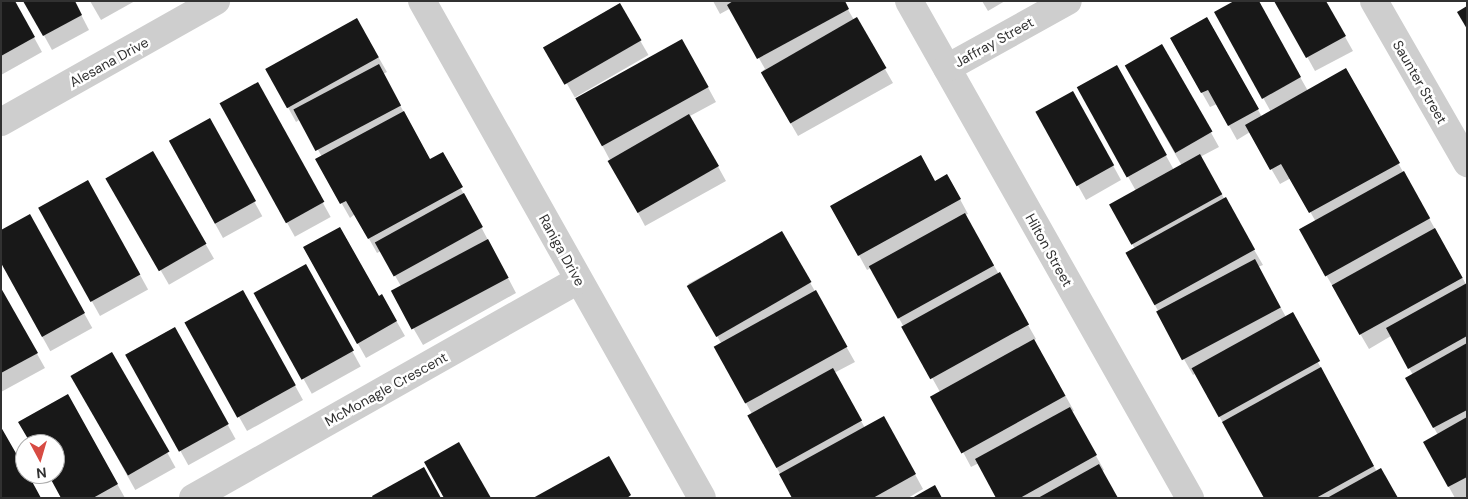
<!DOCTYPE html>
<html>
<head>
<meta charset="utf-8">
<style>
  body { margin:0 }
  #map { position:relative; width:1468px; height:499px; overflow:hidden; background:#fff; font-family:"DM Sans",sans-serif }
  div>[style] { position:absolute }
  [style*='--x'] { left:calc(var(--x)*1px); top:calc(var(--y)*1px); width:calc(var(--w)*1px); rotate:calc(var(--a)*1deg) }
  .shadow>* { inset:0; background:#0003; transform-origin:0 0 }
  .building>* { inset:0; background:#181818; transform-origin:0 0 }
  .minor>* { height:28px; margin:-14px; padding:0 14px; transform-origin:14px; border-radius:14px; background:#cecece }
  span { translate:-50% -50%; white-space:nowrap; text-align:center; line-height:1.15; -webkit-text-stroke:5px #fff; paint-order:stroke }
  .street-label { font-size:14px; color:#313131 }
  .frame { position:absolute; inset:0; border:2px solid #313131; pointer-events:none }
  .north { position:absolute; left:15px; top:434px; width:50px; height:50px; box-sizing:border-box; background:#fff; border:1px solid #adadad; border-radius:50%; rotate:174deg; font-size:14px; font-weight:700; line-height:20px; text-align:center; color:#313131 }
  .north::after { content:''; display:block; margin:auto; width:18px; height:22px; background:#d74b43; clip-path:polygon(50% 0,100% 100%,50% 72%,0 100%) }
</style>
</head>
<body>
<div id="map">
  <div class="shadow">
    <div style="clip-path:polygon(1px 1px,14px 1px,42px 52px,1px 75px)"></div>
    <div style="clip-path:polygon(25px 1px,74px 1px,89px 30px,52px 50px)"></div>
    <div style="clip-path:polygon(90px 1px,135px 1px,101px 20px)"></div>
    <div style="clip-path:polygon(713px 1px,843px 1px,854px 20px,856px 19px,893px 83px,798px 136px,761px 72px,765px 69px,731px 8px,720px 14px)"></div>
    <div style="clip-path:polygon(982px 1px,1005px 1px,988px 11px)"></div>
    <div style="clip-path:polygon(1257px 1px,1308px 91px,1346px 70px,1467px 286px,1467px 496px,1464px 498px,1455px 498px,1424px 442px,1438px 435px,1406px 378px,1413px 375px,1391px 336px,1369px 349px,1300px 230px,1316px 222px,1291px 178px,1280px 184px,1250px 132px,1237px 140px,1217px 104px,1210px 107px,1171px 38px,1207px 19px,1262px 117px,1271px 112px,1216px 13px)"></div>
    <div style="clip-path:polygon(1276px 1px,1325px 1px,1353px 51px,1315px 71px)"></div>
    <div style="left:619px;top:4px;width:59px;height:85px;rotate:60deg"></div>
    <div style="clip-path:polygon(357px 20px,387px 72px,383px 74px,430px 160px,442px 153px,516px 293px,423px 345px,393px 293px,402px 288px,381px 251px,377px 253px,355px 214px,350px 218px,317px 160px,322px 157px,301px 119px,296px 122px,267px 69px)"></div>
    <div style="clip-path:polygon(682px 40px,716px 102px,690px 116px,726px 181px,645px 226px,577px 98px)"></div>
    <div style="clip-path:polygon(1162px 45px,1219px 147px,1200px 157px,1263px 265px,1258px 267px,1286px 317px,1292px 314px,1377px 472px,1397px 498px,1266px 498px,1195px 374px,1193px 375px,1185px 361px,1127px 253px,1135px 249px,1110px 205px,1136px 191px,1078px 87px,1116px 66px,1174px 170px,1182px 166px,1125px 66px)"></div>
    <div style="left:257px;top:84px;width:152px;height:41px;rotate:61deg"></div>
    <div style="clip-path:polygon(1081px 107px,1121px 180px,1086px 200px,1037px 112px)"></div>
    <div style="left:209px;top:120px;width:110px;height:45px;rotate:61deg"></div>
    <div style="left:153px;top:153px;width:122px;height:52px;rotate:60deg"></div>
    <div style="left:88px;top:181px;width:124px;height:55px;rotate:61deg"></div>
    <div style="clip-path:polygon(935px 182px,955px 190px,968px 214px,965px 215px,1036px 339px,1034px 340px,1074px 411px,1071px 412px,1104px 470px,1102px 471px,1116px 498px,998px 498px,979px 463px,971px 467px,963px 452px,940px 392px,871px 268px,867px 270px,832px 206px)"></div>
    <div style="left:38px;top:230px;width:112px;height:48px;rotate:61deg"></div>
    <div style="clip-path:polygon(782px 233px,855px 362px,834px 373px,865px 428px,892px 432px,923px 489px,908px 498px,793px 498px,749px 416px,752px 414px,715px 347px,721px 343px,688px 284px)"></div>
    <div style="clip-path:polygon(304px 248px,379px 298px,382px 296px,405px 336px,366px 358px)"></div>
    <div style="left:305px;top:266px;width:115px;height:56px;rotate:61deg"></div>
    <div style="clip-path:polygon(1px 290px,45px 368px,1px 392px)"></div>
    <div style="clip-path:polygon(251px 306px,303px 400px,247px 431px,186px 323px)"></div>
    <div style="left:174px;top:328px;width:127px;height:54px;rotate:61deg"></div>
    <div style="left:112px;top:353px;width:131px;height:46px;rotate:61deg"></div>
    <div style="clip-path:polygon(68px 396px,125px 498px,62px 498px,49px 474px,55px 474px,55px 444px,32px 444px)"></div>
  </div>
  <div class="building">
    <div style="clip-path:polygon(1px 1px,15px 1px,35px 37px,1px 56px)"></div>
    <div style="clip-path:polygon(23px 1px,75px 1px,82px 15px,43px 36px)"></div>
    <div style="clip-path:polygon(733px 1px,845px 1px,849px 9px,757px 59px,727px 5px)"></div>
    <div style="clip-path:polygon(1234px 1px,1259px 1px,1301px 77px,1262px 99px,1214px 12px)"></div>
    <div style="clip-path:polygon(1274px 1px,1326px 1px,1346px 36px,1306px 58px)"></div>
    <div style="left:620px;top:3px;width:43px;height:89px;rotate:60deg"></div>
    <div style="clip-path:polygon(1467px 6px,1467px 29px,1457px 12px)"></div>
    <div style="left:857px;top:17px;width:59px;height:111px;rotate:60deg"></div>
    <div style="clip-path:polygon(1207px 17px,1259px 109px,1228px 126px,1208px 90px,1201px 93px,1170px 38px)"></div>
    <div style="left:357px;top:18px;width:45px;height:105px;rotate:61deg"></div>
    <div style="left:682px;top:39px;width:55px;height:122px;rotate:61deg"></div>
    <div style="left:1162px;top:44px;width:101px;height:43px;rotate:60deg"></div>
    <div style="left:379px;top:64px;width:47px;height:97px;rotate:62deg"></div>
    <div style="left:1117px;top:65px;width:103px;height:46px;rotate:61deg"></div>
    <div style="clip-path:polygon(1346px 68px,1400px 163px,1309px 213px,1281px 164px,1270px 170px,1245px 125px)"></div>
    <div style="left:258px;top:82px;width:137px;height:44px;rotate:61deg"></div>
    <div style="left:1073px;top:91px;width:85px;height:43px;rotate:61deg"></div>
    <div style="clip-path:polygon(404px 111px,430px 159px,443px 152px,463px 187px,368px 239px,346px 201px,340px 204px,315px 159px)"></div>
    <div style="left:689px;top:114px;width:60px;height:94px;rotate:60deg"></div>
    <div style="left:210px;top:118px;width:95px;height:47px;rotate:61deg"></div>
    <div style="left:153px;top:151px;width:107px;height:55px;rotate:60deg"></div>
    <div style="left:1200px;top:154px;width:46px;height:104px;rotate:61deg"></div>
    <div style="clip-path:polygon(921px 155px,935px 181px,947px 174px,961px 199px,858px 256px,830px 206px)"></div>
    <div style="left:1404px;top:171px;width:54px;height:120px;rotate:61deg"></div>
    <div style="left:88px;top:180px;width:108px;height:57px;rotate:61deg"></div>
    <div style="left:464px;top:193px;width:39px;height:102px;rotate:61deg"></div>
    <div style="left:1226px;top:197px;width:60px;height:115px;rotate:61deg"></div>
    <div style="left:965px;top:213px;width:60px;height:110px;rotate:61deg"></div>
    <div style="clip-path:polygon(30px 214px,85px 313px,42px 337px,1px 263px,1px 230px)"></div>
    <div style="clip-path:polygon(340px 227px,379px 296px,382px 294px,397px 321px,357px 344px,303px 247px)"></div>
    <div style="left:1435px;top:228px;width:57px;height:118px;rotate:61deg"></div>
    <div style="left:782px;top:231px;width:59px;height:110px;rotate:60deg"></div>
    <div style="left:488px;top:239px;width:44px;height:110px;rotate:62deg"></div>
    <div style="left:1255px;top:259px;width:55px;height:112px;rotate:62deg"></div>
    <div style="left:306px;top:264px;width:99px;height:60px;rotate:61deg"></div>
    <div style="left:1000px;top:272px;width:60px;height:113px;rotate:61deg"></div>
    <div style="clip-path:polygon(1467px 283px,1467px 336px,1408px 369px,1386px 328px)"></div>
    <div style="clip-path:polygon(1px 288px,38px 353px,1px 373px)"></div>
    <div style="left:243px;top:290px;width:109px;height:67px;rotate:61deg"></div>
    <div style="left:816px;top:290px;width:65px;height:117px;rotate:61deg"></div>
    <div style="left:1293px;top:312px;width:56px;height:116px;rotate:61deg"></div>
    <div style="left:175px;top:327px;width:111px;height:57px;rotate:61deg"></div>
    <div style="left:1034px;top:339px;width:65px;height:119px;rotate:61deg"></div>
    <div style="clip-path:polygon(1467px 343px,1467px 410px,1433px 428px,1405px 378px)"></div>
    <div style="left:112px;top:352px;width:115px;height:48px;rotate:60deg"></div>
    <div style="clip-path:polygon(1321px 367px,1374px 466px,1316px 498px,1264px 498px,1222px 422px)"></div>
    <div style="left:833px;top:368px;width:60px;height:98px;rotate:61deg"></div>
    <div style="clip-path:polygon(68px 394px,118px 484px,93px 498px,61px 498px,48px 474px,55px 474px,55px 444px,31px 444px,18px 422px)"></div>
    <div style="clip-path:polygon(1070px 407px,1097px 455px,1020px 498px,996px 498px,975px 459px)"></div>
    <div style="clip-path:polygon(884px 416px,916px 474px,873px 498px,792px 498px,779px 474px)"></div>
    <div style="clip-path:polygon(1467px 417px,1467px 477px,1448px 487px,1423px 442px)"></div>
    <div style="clip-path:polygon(1px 427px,25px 469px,25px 474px,28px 474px,41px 498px,1px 498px)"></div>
    <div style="clip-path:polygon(459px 442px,491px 498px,444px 498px,424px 462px)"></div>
    <div style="clip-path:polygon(609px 456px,631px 495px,627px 498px,533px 498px)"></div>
    <div style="clip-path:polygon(1099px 464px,1118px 498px,1038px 498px)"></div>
    <div style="clip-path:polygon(424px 467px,441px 498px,373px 498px,372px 496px)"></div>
    <div style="clip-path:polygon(1381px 468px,1398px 498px,1327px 498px)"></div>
    <div style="clip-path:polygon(935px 485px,942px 498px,912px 498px)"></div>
  </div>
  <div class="minor">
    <div style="--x:422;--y:1;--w:570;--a:60.6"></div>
    <div style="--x:909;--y:1;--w:571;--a:60.52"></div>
    <div style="--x:1374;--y:1;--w:187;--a:60.1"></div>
    <div style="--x:947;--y:68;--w:138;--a:-29"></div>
    <div style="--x:1;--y:122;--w:247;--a:-29.4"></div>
    <div style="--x:193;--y:498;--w:442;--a:-29.5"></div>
  </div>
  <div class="street-label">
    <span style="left:994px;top:42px;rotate:-29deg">Jaffray Street</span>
    <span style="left:109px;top:62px;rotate:-29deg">Alesana Drive</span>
    <span style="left:1420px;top:82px;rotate:60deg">Saunter Street</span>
    <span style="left:562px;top:250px;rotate:61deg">Raniga Drive</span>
    <span style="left:1049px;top:250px;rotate:61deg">Hilton Street</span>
    <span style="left:386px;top:389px;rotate:-29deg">McMonagle Crescent</span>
  </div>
  <div class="frame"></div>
  <div class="north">N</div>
</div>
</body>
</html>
